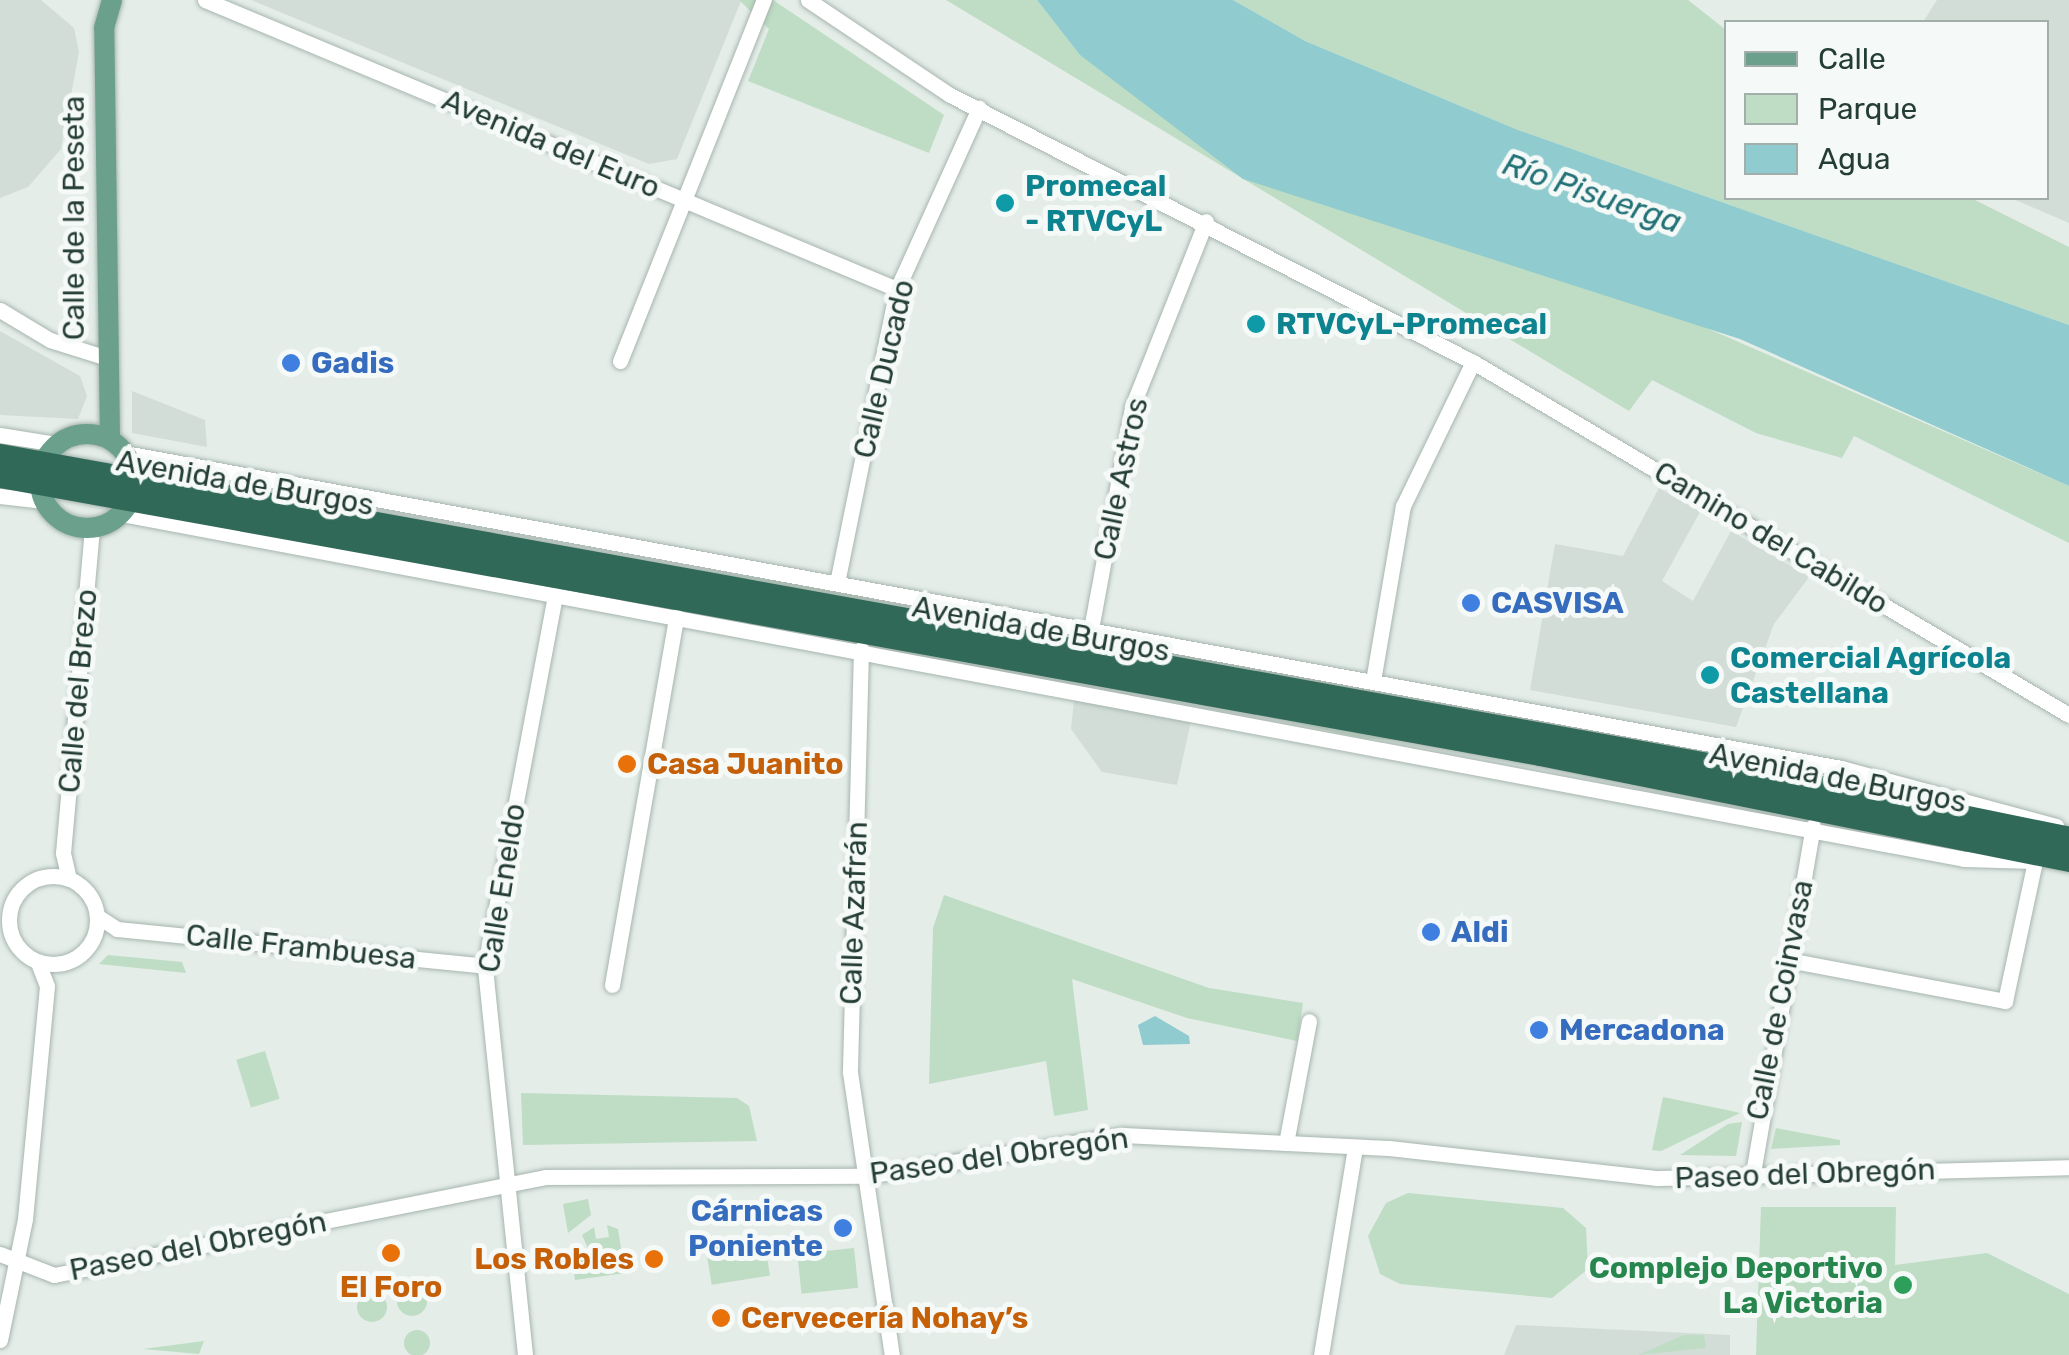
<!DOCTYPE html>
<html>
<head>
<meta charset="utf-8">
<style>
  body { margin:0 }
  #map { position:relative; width:2069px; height:1355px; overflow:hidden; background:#e4ede8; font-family:Rubik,sans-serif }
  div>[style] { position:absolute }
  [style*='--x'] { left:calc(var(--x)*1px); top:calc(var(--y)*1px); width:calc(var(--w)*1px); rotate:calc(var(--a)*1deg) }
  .built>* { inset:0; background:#d2ddd7 }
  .green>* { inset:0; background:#beddc4; transform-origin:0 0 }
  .round { border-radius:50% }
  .water>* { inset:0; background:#8fcbcf }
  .roads { filter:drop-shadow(0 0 2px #a7b5af) drop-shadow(0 0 2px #a7b5af) }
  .minor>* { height:15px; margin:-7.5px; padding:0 7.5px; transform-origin:7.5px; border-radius:7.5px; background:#fff }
  .minor>.ring { margin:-7.5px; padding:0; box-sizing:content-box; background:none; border:15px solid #fff; border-radius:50% }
  .major>* { height:20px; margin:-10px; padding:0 10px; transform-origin:10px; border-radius:10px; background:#6ba08d }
  .major>.ring { margin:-10px; padding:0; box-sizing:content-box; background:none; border:20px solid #6ba08d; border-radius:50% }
  .highway>* { height:25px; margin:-12.5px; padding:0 12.5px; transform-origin:12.5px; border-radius:12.5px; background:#316958 }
  .dots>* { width:28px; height:28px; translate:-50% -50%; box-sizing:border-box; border:5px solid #f5f9f7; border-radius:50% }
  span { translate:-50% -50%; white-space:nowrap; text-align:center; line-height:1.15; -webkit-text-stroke:10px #f5f9f7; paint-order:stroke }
  .street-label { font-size:30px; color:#243e35 }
  .culture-label { font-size:30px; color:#0d838f; font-weight:700 }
  .left { translate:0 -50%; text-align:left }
  .shop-label { font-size:30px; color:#366cbe; font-weight:700 }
  .right { translate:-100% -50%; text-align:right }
  .food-label { font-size:30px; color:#c56008; font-weight:700 }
  .leisure-label { font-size:30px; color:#27864d; font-weight:700 }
  .water-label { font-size:32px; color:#217177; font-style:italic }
  .legend { position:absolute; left:1724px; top:20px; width:325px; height:180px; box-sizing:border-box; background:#f5f9f7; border:2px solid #a1aea9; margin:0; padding:12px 18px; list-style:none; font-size:30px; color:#243e35 }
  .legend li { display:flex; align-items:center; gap:20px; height:50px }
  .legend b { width:50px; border:2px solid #a1aea9 }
</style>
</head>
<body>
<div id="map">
  <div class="built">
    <div style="clip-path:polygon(0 0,41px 0,74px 28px,79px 52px,61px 149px,28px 187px,0 198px)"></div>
    <div style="clip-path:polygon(251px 0,739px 0,741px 1px,677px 159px,649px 164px)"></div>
    <div style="clip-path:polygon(1937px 0,2069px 0,2069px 223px,2011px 198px,2046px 198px,2046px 22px,1923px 22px)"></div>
    <div style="clip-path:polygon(0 331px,80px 376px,87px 396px,78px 419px,0 415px)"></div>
    <div style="clip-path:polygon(132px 391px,205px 420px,207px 447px,132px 433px)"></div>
    <div style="clip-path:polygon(1659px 488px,1700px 512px,1662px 581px,1693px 601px,1731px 531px,1809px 577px,1774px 624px,1736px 727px,1530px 690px,1555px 544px,1623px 556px)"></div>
    <div style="clip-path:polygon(1074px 700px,1191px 721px,1177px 785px,1102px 772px,1071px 729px)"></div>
    <div style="clip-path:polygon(1516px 1325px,1730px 1335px,1730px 1355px,1504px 1355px)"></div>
  </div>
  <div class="green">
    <div style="clip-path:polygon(739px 0,773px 0,944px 115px,929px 153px,748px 81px,769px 29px)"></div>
    <div style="clip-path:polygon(946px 0,1037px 0,1080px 55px,2069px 486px,2069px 543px,1854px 436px,1842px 458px,1756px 433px,1652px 380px,1629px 411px)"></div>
    <div style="clip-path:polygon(1233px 0,1688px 0,1726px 30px,1726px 198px,1971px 198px,2069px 247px,2069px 325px,1518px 130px,1305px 41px)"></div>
    <div style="clip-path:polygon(168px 466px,265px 484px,299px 498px,167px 474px)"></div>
    <div style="clip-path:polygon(679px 567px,846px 590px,898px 609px)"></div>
    <div style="clip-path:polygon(1001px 622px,1002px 620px,1360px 685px,1321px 685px)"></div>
    <div style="clip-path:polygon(1147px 690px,1435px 743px,1361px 738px)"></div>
    <div style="clip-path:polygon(944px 895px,1209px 988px,1303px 1003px,1297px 1041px,1187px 1018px,1072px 979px,1088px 1110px,1054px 1116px,1046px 1061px,929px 1084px,933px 928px)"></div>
    <div style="clip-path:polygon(108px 955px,182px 962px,186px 973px,99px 964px)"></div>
    <div style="left:265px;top:1051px;width:50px;height:30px;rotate:73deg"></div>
    <div style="clip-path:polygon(521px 1093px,737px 1098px,749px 1106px,757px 1141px,523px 1145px)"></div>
    <div style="clip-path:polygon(1663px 1097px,1727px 1110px,1740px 1113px,1661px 1151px,1652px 1150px)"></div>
    <div style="clip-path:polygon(1742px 1122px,1736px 1156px,1680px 1155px,1728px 1124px)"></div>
    <div style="clip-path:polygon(1776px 1128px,1840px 1140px,1840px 1145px,1771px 1149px)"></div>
    <div style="clip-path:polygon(1408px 1193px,1563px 1208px,1586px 1228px,1588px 1269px,1552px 1298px,1400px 1284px,1380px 1274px,1368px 1236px,1386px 1203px)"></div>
    <div style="clip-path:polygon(588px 1199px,591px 1215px,568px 1233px,563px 1204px)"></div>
    <div style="clip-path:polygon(1761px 1207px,1896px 1207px,1895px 1265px,1987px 1253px,2069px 1294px,2069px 1355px,1756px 1355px)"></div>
    <div style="clip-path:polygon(607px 1225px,618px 1229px,625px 1273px,575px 1280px,572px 1259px,591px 1255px,582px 1235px,594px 1227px,596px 1239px,609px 1237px)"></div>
    <div style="left:764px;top:1238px;width:38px;height:59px;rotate:81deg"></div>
    <div style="left:854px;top:1248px;width:40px;height:57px;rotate:84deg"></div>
    <div class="round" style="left:397px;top:1286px;width:30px;height:30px"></div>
    <div class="round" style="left:357px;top:1292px;width:30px;height:30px"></div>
    <div class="round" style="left:404px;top:1330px;width:26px;height:26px"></div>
    <div style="clip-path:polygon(1684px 1335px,1704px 1335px,1706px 1348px,1638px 1355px)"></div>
    <div style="clip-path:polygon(204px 1341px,199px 1354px,143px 1349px)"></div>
  </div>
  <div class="water">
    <div style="clip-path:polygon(1037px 0,1233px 0,1305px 41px,1518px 130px,2069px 325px,2069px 486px,1740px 339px,1243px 179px,1080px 55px)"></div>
    <div style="clip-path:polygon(1155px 1016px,1189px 1036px,1190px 1044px,1143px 1045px,1138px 1025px)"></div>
  </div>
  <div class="roads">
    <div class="minor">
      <div style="--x:205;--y:0;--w:750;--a:22.67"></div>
      <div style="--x:808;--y:0;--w:171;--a:33.8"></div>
      <div style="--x:950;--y:95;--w:587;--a:27.05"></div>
      <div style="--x:1473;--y:362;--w:693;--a:30.64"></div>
      <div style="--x:0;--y:310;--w:58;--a:31"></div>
      <div style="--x:50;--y:340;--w:57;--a:17.5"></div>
      <div style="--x:620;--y:361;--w:389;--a:-68.3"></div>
      <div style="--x:0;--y:435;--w:58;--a:9"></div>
      <div style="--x:125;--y:453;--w:1745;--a:10.4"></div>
      <div style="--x:1841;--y:768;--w:223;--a:15.1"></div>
      <div style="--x:0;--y:496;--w:44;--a:6.5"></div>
      <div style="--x:121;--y:514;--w:1875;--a:10.6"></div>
      <div style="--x:1964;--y:859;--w:71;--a:1.6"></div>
      <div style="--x:837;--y:583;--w:300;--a:-78.5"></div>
      <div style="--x:897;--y:289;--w:199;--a:-65.6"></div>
      <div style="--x:1091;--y:629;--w:226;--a:-79.5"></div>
      <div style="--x:1132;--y:407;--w:200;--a:-68.3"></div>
      <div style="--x:861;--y:649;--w:423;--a:91.5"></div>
      <div style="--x:850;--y:1072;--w:286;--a:81.6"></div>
      <div style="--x:1373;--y:681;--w:178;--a:-80.3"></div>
      <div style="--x:1403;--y:506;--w:160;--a:-64.1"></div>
      <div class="ring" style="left:9px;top:876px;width:73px;height:73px"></div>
      <div style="--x:69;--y:879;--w:27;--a:-103"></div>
      <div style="--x:63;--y:853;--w:326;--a:-84.9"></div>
      <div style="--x:97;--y:916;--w:24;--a:33"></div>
      <div style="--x:117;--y:929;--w:370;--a:5.7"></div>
      <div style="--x:1788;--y:960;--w:221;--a:10.7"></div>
      <div style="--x:2005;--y:1001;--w:143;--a:-77.9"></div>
      <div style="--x:612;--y:985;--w:374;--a:-80.1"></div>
      <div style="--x:1286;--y:1143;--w:124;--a:-79.3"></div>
      <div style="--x:1753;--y:1173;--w:352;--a:-80.2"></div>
      <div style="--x:0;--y:1254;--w:58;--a:21.3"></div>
      <div style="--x:54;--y:1275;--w:502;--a:-11.27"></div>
      <div style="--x:546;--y:1177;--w:320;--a:-0.2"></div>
      <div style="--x:866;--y:1176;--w:260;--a:-9.1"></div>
      <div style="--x:1123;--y:1135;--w:266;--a:2.8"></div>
      <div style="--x:1389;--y:1148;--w:270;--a:6.4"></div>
      <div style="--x:1657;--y:1178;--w:412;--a:-1.5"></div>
      <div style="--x:0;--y:1340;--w:124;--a:-78.3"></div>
      <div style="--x:25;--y:1219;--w:234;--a:-84.6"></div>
      <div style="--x:47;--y:986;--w:26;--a:-111"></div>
      <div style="--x:525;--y:1355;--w:391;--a:-95.9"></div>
      <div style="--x:485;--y:966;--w:378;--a:-79.3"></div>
      <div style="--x:1321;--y:1355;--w:211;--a:-80.7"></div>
    </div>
    <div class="major">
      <div class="ring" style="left:40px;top:434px;width:74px;height:74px"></div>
      <div style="--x:110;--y:439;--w:411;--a:-90.8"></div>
      <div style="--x:104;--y:28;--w:29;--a:-74"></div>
    </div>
    <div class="highway">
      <div style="--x:0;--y:456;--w:1752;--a:10.26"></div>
      <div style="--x:1724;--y:768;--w:352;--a:11.6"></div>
      <div style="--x:0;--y:475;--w:1565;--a:10.23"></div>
      <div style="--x:1540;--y:753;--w:540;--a:11.33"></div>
    </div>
  </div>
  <div class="dots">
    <div style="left:1005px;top:203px;background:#0f9aa8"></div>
    <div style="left:1256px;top:324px;background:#0f9aa8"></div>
    <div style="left:291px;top:363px;background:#3f7fe0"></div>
    <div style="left:1471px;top:603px;background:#3f7fe0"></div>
    <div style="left:1710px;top:675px;background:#0f9aa8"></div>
    <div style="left:627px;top:764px;background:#e8710a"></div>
    <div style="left:1431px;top:932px;background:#3f7fe0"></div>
    <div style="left:1539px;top:1030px;background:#3f7fe0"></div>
    <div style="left:843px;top:1228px;background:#3f7fe0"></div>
    <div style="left:391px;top:1253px;background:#e8710a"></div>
    <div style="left:654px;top:1259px;background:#e8710a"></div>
    <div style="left:1903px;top:1285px;background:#2e9e5b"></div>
    <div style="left:721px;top:1318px;background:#e8710a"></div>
  </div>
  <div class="street-label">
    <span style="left:551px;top:144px;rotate:23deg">Avenida del Euro</span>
    <span style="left:74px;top:218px;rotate:-90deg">Calle de la Peseta</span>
    <span style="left:884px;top:369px;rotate:-77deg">Calle Ducado</span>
    <span style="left:1121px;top:479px;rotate:-78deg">Calle Astros</span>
    <span style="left:245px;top:483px;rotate:10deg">Avenida de Burgos</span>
    <span style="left:1771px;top:538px;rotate:31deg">Camino del Cabildo</span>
    <span style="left:1041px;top:629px;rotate:10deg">Avenida de Burgos</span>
    <span style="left:78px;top:691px;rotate:-85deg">Calle del Brezo</span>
    <span style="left:1838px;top:778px;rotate:11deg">Avenida de Burgos</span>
    <span style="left:502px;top:888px;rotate:-81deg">Calle Eneldo</span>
    <span style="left:854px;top:913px;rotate:-88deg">Calle Azafrán</span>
    <span style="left:301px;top:947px;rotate:6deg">Calle Frambuesa</span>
    <span style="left:1780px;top:1000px;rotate:-79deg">Calle de Coinvasa</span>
    <span style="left:999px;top:1156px;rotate:-8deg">Paseo del Obregón</span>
    <span style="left:1805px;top:1174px;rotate:-2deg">Paseo del Obregón</span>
    <span style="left:198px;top:1246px;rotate:-11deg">Paseo del Obregón</span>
  </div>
  <div class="culture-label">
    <span class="left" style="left:1025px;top:203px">Promecal<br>- RTVCyL</span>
    <span class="left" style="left:1276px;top:324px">RTVCyL-Promecal</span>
    <span class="left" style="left:1730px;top:675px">Comercial Agrícola<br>Castellana</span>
  </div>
  <div class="shop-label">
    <span class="left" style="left:311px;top:363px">Gadis</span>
    <span class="left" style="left:1491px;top:603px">CASVISA</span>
    <span class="left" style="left:1451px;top:932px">Aldi</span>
    <span class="left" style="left:1559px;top:1030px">Mercadona</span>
    <span class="right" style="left:823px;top:1228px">Cárnicas<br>Poniente</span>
  </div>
  <div class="food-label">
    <span class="left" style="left:647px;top:764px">Casa Juanito</span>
    <span class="right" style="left:634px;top:1259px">Los Robles</span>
    <span style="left:391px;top:1287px">El Foro</span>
    <span class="left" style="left:741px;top:1318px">Cervecería Nohay’s</span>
  </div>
  <div class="leisure-label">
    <span class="right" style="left:1883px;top:1285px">Complejo Deportivo<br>La Victoria</span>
  </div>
  <div class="water-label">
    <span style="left:1592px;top:193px;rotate:19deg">Río Pisuerga</span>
  </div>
  <ul class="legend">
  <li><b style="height:12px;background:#6ba08d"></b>Calle</li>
  <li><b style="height:28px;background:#beddc4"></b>Parque</li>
  <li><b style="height:28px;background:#8fcbcf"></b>Agua</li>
  </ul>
</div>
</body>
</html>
